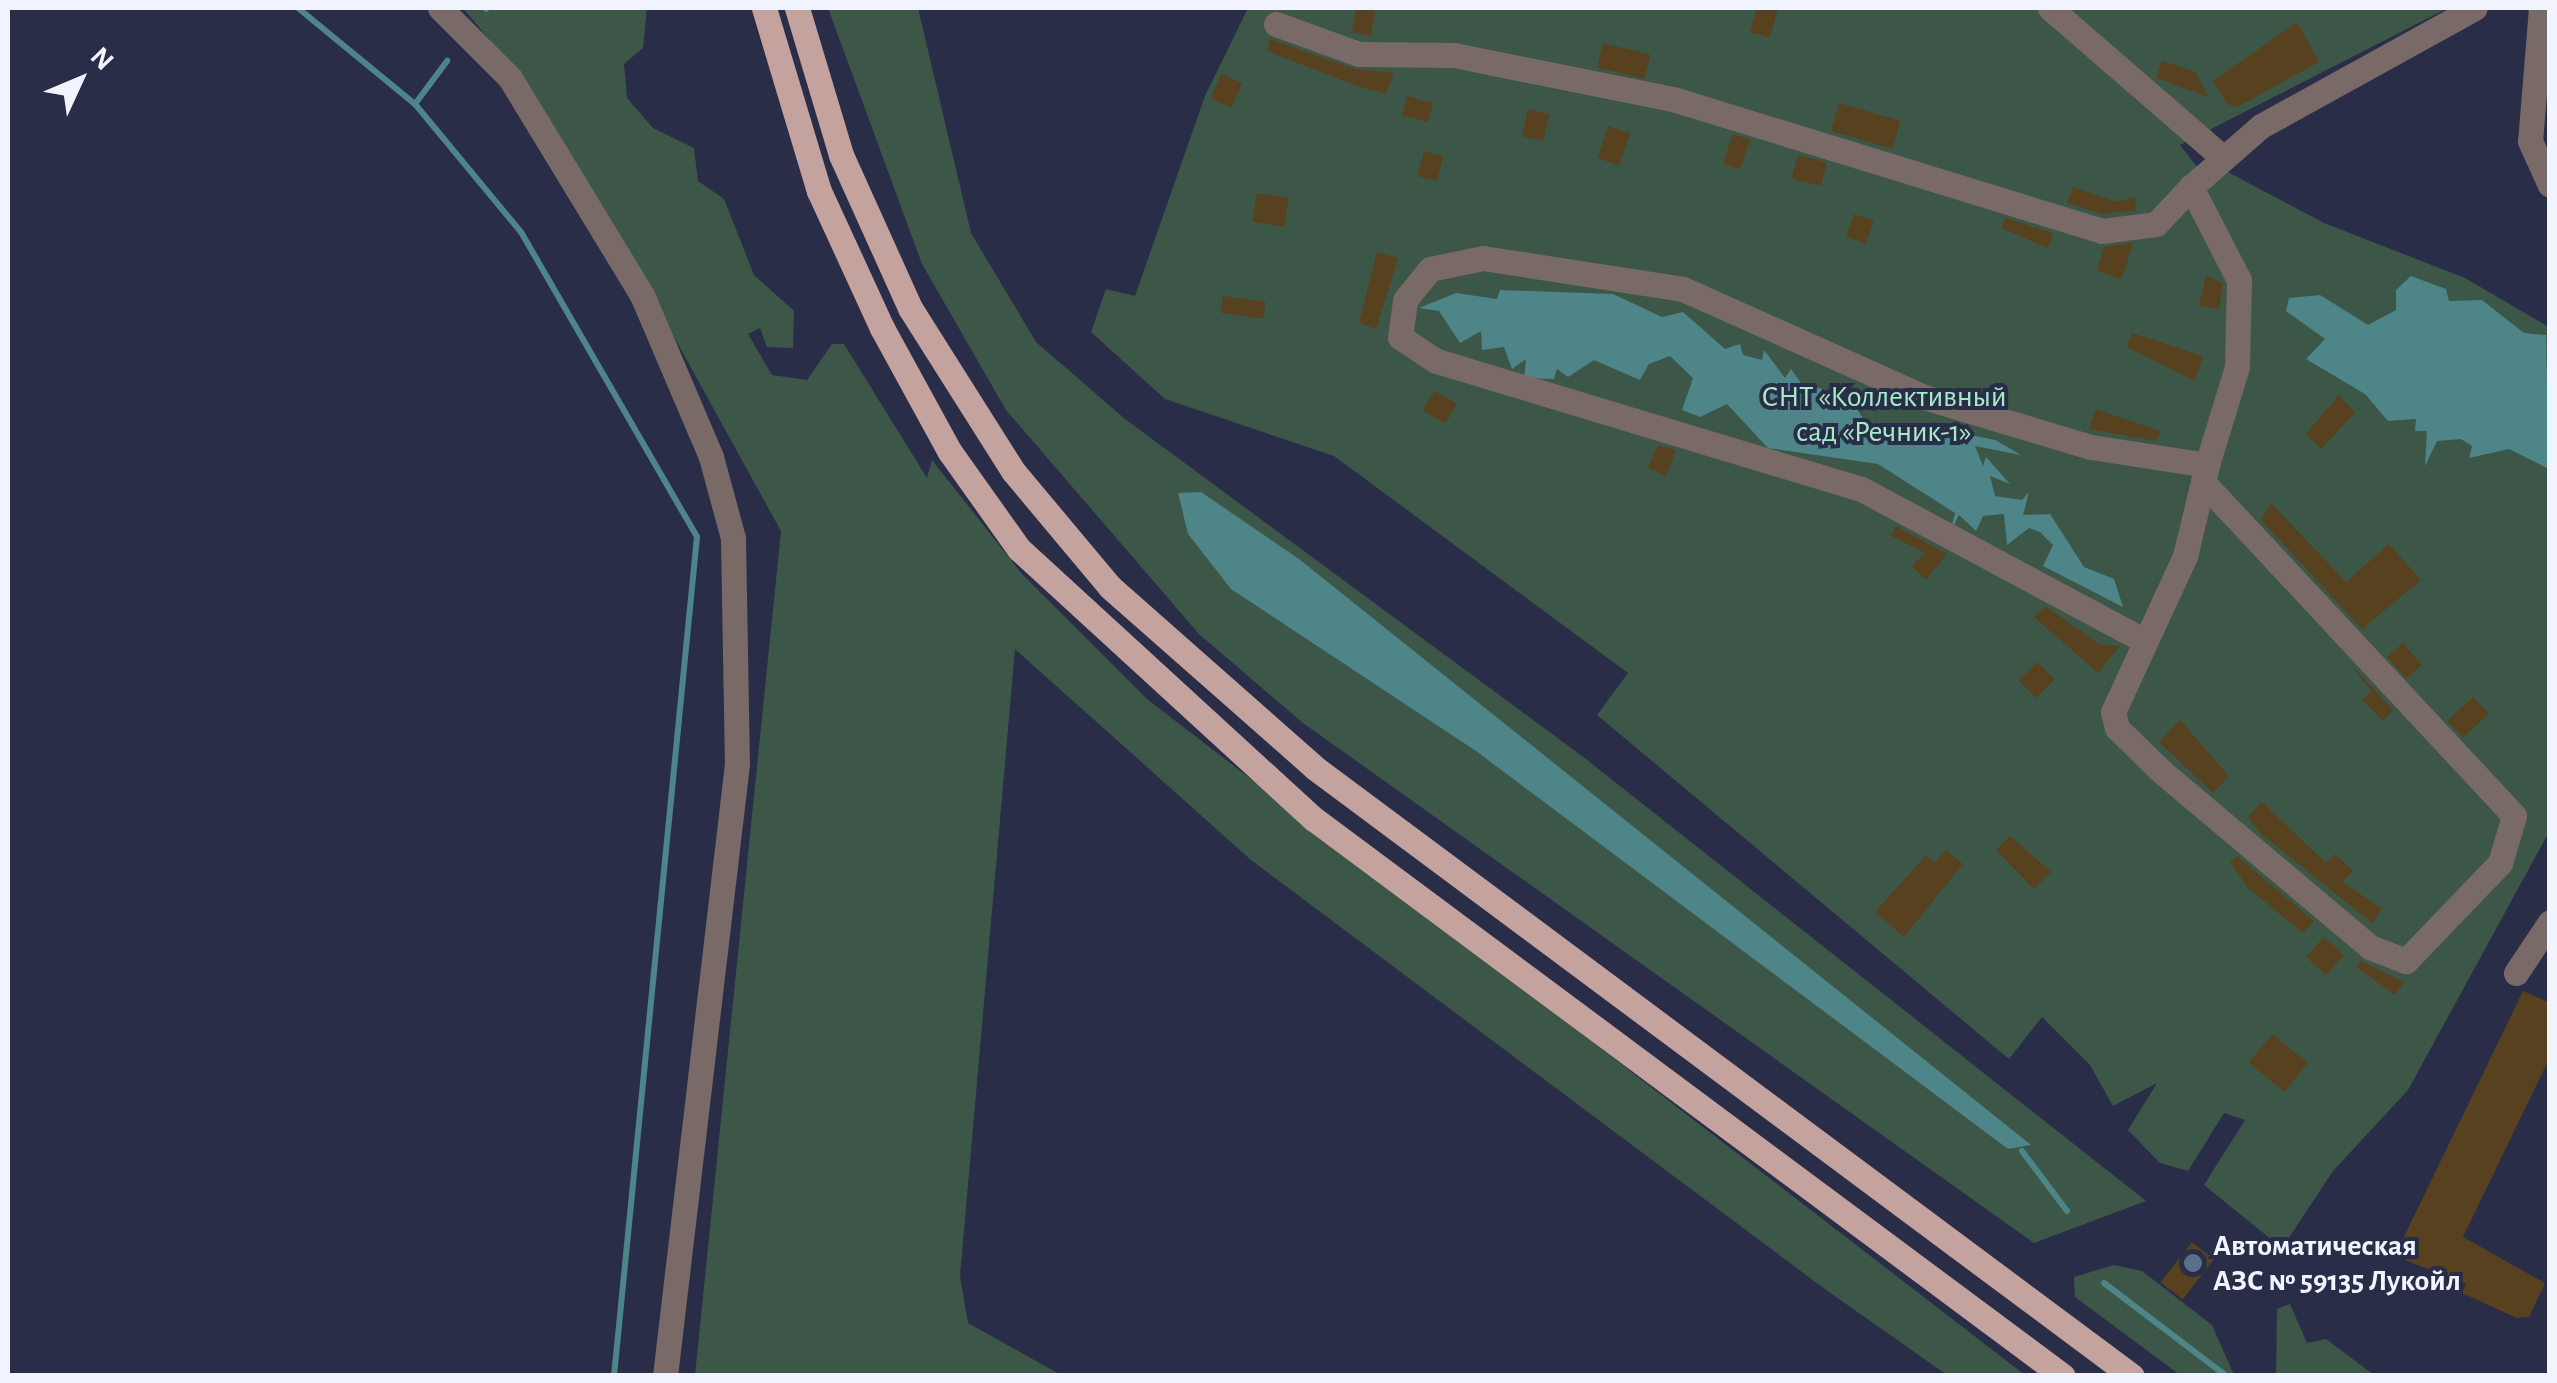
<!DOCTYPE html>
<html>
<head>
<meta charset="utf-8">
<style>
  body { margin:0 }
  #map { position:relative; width:2557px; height:1383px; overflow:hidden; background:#292d48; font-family:"Alegreya Sans",sans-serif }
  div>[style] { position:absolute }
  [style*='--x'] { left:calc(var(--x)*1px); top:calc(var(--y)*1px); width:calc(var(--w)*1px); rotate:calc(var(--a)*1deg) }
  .green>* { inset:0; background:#3c5748 }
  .water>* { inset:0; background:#4d8589 }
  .stream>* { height:6px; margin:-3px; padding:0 3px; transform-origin:3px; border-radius:3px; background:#4d8589 }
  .building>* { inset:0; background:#58411e; transform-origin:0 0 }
  .minor>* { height:25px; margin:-12.5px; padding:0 12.5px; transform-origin:12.5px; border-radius:12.5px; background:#7a6a67 }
  .major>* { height:25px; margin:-12.5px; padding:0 12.5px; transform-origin:12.5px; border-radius:12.5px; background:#c4a29d }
  .dots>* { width:28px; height:28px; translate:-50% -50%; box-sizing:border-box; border:5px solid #292d48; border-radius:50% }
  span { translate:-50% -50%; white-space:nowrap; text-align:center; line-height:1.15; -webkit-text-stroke:8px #292d48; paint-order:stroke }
  .park-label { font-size:30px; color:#a5ebc4 }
  .poi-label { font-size:30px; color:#f1f4fe; font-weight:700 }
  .left { translate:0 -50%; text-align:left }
  .frame { position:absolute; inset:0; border:10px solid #f1f4fe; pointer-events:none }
  .north { position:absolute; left:30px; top:30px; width:100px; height:100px; -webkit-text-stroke:8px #292d48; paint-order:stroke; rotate:46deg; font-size:28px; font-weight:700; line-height:40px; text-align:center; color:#f1f4fe }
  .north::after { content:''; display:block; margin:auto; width:35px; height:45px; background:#f1f4fe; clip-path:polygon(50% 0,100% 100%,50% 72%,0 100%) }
</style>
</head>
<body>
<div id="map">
  <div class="green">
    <div style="clip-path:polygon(463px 8px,647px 8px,643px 48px,624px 64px,627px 98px,653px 128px,694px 148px,698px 181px,724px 199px,754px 275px,794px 311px,793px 348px,767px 347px,760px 328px,748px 334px,772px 375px,807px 380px,832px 344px,844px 344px,927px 478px,932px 460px,1022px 574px,1147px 699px,2025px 1375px,1947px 1375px,1822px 1287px,1251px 860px,1015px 649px,960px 1276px,968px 1323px,1061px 1375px,695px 1375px,781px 531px,618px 235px,521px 78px)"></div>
    <div style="clip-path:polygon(828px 8px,918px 8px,971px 233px,1036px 342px,1125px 419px,1582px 756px,2146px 1201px,2034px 1243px,1303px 723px,1199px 634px,1006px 410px,922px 264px)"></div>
    <div style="clip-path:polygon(1248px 8px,2448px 8px,2180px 145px,2208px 181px,2224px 170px,2324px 223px,2465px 278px,2549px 327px,2549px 832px,2408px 1090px,2333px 1171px,2282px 1248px,2204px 1185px,2245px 1120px,2224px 1113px,2188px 1171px,2160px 1163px,2128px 1130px,2157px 1083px,2113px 1106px,2090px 1065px,2042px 1017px,2009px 1059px,1597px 715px,1628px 673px,1334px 456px,1165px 399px,1091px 332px,1106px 289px,1135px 296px,1205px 96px)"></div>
    <div style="clip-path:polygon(2114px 1265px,2142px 1271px,2212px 1325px,2234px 1375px,2180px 1375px,2075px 1297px,2074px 1277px)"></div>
    <div style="clip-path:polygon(2290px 1304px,2307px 1343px,2326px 1339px,2374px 1375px,2276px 1375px,2277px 1309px)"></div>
  </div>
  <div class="water">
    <div style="clip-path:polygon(2411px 276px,2446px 289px,2449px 301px,2482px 300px,2524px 333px,2546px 335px,2549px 469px,2509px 449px,2469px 458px,2472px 446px,2461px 439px,2437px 441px,2425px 466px,2427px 431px,2415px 431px,2416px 419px,2388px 421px,2365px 394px,2306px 359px,2325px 339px,2286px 311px,2289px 298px,2320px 295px,2368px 325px,2396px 310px,2396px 290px)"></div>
    <div style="clip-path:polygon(1500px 290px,1613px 294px,1662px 317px,1683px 312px,1725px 349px,1740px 344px,1743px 355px,1762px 360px,1764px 350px,1785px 378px,1791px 369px,1801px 383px,1850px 397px,1868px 427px,1926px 441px,1955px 432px,1995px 440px,2021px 455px,1975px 446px,1983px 466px,1986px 457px,2010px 484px,1990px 476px,1995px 496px,2022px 500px,2029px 492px,2023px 515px,2050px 514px,2084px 567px,2114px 579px,2123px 607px,2043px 566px,2053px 545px,2040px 532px,2029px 528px,2007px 545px,2004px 514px,1983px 516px,1976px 531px,1959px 515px,1950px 533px,1955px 513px,1878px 464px,1768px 448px,1727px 404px,1700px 417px,1682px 410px,1693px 378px,1670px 356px,1649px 364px,1640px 380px,1594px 360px,1568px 377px,1557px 369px,1554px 379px,1524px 378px,1526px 359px,1512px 369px,1504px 347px,1482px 350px,1481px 331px,1460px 343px,1439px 311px,1419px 308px,1456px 293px,1497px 299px)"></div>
    <div style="clip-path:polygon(1201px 492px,1299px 559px,2031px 1145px,2008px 1149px,1476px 751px,1231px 589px,1188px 534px,1178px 493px)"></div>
  </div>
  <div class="stream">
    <div style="--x:298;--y:8;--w:151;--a:39.4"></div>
    <div style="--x:415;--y:104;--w:166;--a:50.4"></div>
    <div style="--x:521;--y:232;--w:352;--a:60"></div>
    <div style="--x:697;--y:537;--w:843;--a:95.65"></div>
    <div style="--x:486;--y:9;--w:1;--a:-45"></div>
    <div style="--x:415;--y:104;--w:54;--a:-53.3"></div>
    <div style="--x:2022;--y:1151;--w:75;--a:53.1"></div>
    <div style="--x:2104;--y:1283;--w:151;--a:37.2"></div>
  </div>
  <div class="building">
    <div style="left:1356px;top:8px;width:19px;height:25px;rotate:9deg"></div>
    <div style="clip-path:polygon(1757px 8px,1778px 8px,1770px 37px,1750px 32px)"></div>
    <div style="clip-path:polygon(2297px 22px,2319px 62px,2237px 107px,2227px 104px,2213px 81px)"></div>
    <div style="clip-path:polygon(1270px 39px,1354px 69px,1394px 73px,1386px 94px,1357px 86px,1267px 51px)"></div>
    <div style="left:1603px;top:43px;width:49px;height:25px;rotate:14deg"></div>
    <div style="clip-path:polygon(2162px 61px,2196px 72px,2208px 97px,2156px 78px)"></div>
    <div style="left:1221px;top:74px;width:23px;height:27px;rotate:23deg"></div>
    <div style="left:1407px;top:96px;width:27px;height:20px;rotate:15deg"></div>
    <div style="left:1839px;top:103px;width:64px;height:29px;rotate:16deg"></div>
    <div style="left:1528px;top:109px;width:22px;height:28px;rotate:13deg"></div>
    <div style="left:1608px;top:126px;width:23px;height:34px;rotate:18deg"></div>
    <div style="left:1733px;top:134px;width:18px;height:31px;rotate:19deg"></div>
    <div style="left:1424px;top:151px;width:20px;height:26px;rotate:15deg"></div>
    <div style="left:1798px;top:155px;width:30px;height:24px;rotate:15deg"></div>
    <div style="clip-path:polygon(2073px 187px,2117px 202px,2136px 197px,2135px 210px,2103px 214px,2067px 203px)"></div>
    <div style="left:1257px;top:193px;width:32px;height:29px;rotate:9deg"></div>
    <div style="left:1854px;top:214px;width:21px;height:24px;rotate:19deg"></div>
    <div style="clip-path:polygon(2005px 218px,2053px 233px,2048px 248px,2001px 228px)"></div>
    <div style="clip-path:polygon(2133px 243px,2122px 279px,2097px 271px,2104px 247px)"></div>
    <div style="clip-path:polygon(1377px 252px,1398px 258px,1376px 329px,1359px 323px)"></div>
    <div style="clip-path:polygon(2206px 275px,2223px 284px,2219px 309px,2199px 305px)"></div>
    <div style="left:1223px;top:296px;width:43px;height:17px;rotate:8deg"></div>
    <div style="clip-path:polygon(2132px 333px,2203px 356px,2195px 381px,2127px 347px)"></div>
    <div style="left:1434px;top:391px;width:26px;height:23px;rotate:29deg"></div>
    <div style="clip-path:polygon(2339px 395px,2355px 413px,2321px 449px,2306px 434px)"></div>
    <div style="clip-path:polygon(2096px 409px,2160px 431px,2157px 441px,2089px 429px)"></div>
    <div style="clip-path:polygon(1658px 445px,1676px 450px,1666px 476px,1648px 468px)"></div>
    <div style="clip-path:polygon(2271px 503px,2346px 582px,2389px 544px,2421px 580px,2362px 629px,2261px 520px)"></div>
    <div style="clip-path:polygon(1896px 526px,1947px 554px,1926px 580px,1912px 566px,1925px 553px,1891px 536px)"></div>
    <div style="clip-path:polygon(2045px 606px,2099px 644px,2120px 646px,2098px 673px,2034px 617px)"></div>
    <div style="left:2403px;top:643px;width:29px;height:21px;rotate:49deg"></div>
    <div style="clip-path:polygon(2348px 661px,2393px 710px,2383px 721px,2363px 700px,2371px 691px)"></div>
    <div style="left:2037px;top:662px;width:25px;height:26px;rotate:45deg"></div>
    <div style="left:2473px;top:697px;width:23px;height:35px;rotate:47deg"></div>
    <div style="clip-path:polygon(2180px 720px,2229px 776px,2213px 793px,2159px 742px)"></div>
    <div style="clip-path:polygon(2262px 802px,2326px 863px,2335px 854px,2353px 871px,2343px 882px,2382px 909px,2372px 923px,2260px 833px,2248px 817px)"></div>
    <div style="clip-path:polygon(2010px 836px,2051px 872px,2034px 889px,1996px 850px)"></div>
    <div style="clip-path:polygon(1946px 850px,1963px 864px,1904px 937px,1875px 912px,1926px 855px,1935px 863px)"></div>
    <div style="clip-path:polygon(2237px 856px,2314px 921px,2303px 933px,2248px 888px,2230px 862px)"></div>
    <div style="left:2324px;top:937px;width:27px;height:27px;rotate:42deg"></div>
    <div style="clip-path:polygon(2361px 961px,2404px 982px,2395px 995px,2356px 967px)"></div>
    <div style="clip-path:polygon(2523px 991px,2550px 1003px,2550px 1057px,2463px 1237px,2545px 1283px,2529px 1317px,2517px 1318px,2462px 1293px,2466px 1284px,2405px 1260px,2410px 1250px,2400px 1245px)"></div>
    <div style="left:2272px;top:1034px;width:46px;height:37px;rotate:39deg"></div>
    <div style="left:2192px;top:1242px;width:28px;height:51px;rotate:38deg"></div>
  </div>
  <div class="minor">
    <div style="--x:440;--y:8;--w:99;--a:45"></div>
    <div style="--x:510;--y:78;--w:254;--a:58.7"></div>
    <div style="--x:642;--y:295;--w:176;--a:66.9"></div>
    <div style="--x:711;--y:457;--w:84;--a:74.8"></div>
    <div style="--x:733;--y:538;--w:226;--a:89"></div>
    <div style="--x:737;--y:764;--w:616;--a:96.71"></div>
    <div style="--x:2050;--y:8;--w:225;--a:40.9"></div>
    <div style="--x:2541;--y:8;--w:133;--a:94.7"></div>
    <div style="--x:2530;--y:141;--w:48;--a:65.6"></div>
    <div style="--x:1276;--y:24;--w:88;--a:19.9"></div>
    <div style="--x:1359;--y:54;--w:95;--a:0.6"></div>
    <div style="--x:1454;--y:55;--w:223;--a:11.4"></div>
    <div style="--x:1673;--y:99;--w:449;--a:17.1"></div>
    <div style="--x:2102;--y:231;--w:54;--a:-7.4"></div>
    <div style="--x:2156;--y:224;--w:51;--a:-46.6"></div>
    <div style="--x:2203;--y:482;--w:456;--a:47"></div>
    <div style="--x:2514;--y:816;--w:49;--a:106.6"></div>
    <div style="--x:2500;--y:863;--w:136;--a:133.8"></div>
    <div style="--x:2406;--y:961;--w:39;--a:-159"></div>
    <div style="--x:2370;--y:947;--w:275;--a:-139.9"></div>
    <div style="--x:2160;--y:770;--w:60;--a:-135.7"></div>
    <div style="--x:2117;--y:728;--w:16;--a:-104"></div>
    <div style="--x:2113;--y:712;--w:172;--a:-65.2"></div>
    <div style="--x:2185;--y:556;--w:94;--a:-76.4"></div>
    <div style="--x:2207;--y:465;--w:102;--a:-73"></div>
    <div style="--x:2237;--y:367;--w:87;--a:-88.7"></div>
    <div style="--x:2239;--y:280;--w:105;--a:-117.3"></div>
    <div style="--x:2191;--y:187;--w:93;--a:-41.1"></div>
    <div style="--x:2261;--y:126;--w:244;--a:-28.9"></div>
    <div style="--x:2143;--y:640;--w:320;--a:-151.8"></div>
    <div style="--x:1861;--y:489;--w:444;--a:-163.2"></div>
    <div style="--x:1436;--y:361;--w:43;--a:-146.3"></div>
    <div style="--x:1400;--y:337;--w:37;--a:-82"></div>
    <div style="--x:1405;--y:300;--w:40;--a:-51"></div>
    <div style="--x:1430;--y:269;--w:54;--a:-11.7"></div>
    <div style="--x:1483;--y:258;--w:202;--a:8.8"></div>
    <div style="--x:1683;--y:289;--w:264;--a:24.1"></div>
    <div style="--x:1924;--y:397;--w:174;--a:16.7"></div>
    <div style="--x:2091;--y:447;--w:117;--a:8.8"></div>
    <div style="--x:2516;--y:973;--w:61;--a:-56.3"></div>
  </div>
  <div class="major">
    <div style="--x:764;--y:8;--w:191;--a:73.3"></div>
    <div style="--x:819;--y:191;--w:151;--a:65.3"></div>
    <div style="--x:882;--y:328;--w:141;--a:61.3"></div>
    <div style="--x:950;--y:452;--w:119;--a:54.6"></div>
    <div style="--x:1019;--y:549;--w:400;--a:42.5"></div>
    <div style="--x:1314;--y:819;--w:933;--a:36.64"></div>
    <div style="--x:797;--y:8;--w:153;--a:73.3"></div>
    <div style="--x:841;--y:155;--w:168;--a:65.7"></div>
    <div style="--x:910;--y:308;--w:193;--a:57.7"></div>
    <div style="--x:1013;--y:471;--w:151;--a:50.1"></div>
    <div style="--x:1110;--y:587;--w:273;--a:41.4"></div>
    <div style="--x:1315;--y:768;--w:1018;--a:36.66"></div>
  </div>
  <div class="dots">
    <div style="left:2193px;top:1263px;background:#5c6f8a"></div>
  </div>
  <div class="park-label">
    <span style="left:1884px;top:414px">СНТ «Коллективный<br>сад «Речник-1»</span>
  </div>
  <div class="poi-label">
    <span class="left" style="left:2213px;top:1263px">Автоматическая<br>АЗС № 59135 Лукойл</span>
  </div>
  <div class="frame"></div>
  <div class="north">N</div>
</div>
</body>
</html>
